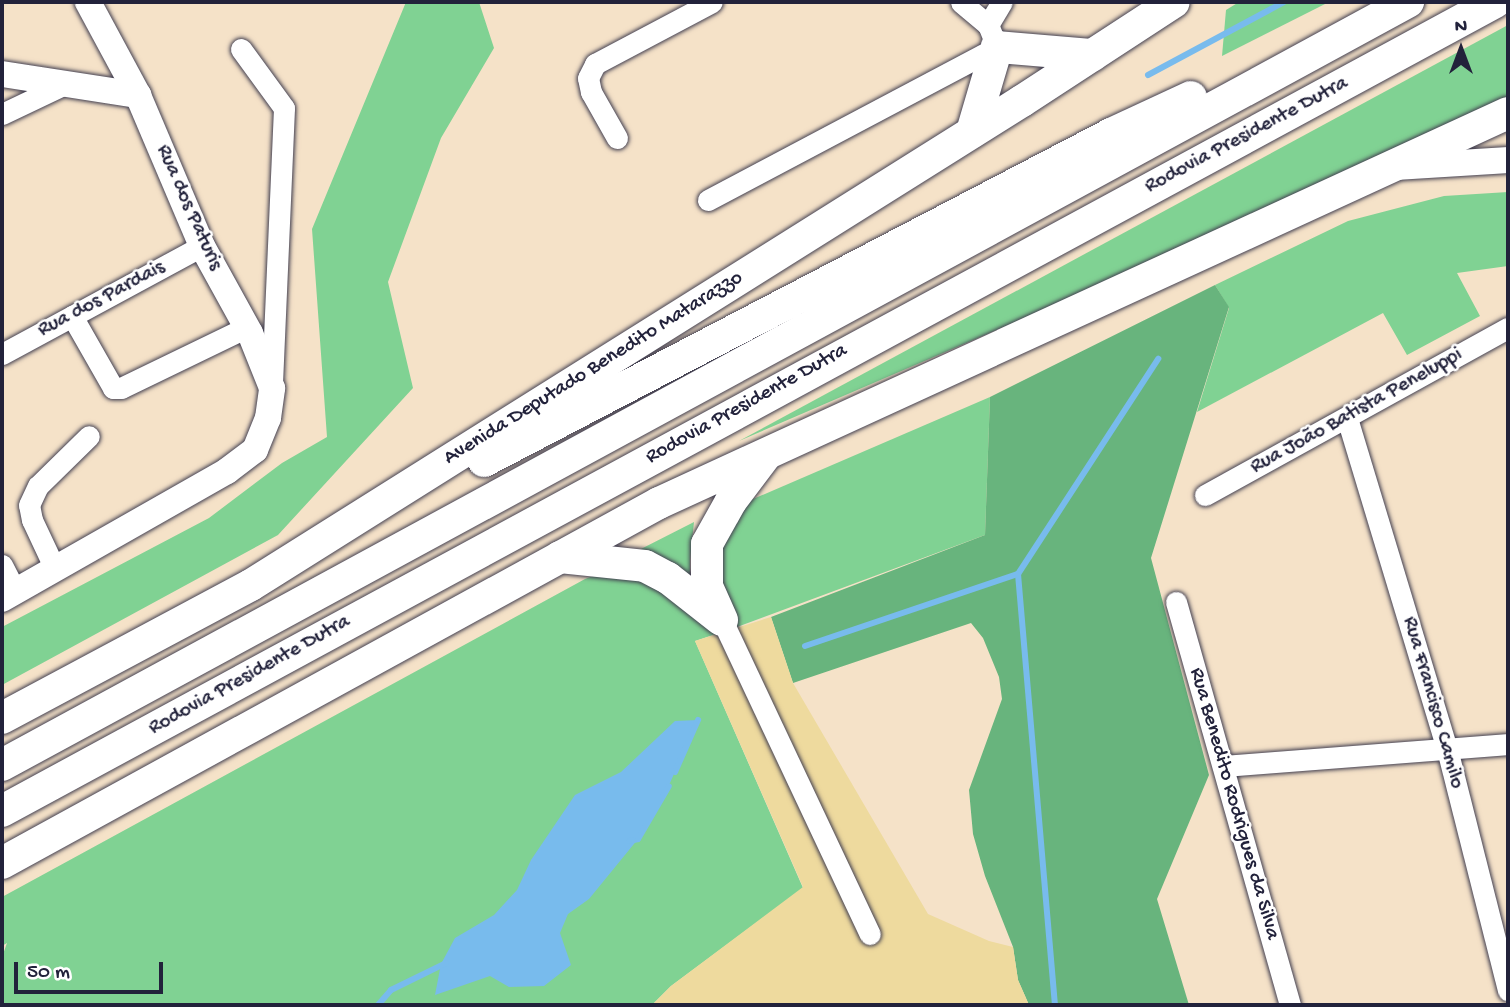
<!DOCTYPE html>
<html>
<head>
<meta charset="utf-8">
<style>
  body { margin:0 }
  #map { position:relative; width:1510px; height:1007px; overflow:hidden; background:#f5e2c8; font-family:"Gochi Hand",sans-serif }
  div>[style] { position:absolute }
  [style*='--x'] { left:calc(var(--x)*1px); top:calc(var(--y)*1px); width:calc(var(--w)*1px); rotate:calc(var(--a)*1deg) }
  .green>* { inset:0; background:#80d293 }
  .forest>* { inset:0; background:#68b47d }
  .sand>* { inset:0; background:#eeda9e }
  .water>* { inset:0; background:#78bbed }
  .stream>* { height:6px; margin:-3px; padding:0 3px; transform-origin:3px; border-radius:3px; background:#78bbed }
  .roads { filter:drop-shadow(0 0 2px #423f50) drop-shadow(0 0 2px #423f50) }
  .minor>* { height:21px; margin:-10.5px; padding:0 10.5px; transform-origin:10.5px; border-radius:10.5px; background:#fff }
  .major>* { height:26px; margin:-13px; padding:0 13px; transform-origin:13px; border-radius:13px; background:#fff }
  .highway>* { height:32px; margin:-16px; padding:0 16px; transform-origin:16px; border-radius:16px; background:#fff }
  span { translate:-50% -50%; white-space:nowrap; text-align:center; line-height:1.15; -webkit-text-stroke:5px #fff; paint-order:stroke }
  .street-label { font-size:21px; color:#22223b }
  .frame { position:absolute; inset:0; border:4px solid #22223b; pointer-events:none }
  .north { position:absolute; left:1426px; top:14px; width:70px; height:70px; -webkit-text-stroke:5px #fff; paint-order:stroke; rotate:0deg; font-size:19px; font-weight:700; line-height:28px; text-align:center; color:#22223b }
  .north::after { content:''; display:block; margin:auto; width:24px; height:32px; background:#22223b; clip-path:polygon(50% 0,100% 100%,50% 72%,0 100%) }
  .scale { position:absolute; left:14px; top:962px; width:149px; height:32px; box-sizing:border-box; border:4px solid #22223b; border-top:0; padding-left:9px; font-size:21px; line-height:24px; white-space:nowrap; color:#22223b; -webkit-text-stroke:5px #fff; paint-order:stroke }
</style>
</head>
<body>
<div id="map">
  <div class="green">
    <div style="clip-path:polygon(406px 2px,479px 2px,494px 48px,441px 138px,388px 282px,413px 388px,278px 535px,2px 685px,2px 627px,209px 518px,282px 463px,327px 437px,312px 229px)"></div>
    <div style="clip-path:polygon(1239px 2px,1329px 2px,1222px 56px,1226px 10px)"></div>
    <div style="clip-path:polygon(1508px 25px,1508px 102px,1460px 130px,739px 441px)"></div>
    <div style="clip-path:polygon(1508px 192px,1508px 266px,1457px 273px,1480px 316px,1407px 355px,1383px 313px,1197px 412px,1229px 308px,1215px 285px,1348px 221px,1444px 196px)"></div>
    <div style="clip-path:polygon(990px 397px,985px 535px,729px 630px,717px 586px,718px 529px,737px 506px)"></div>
    <div style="clip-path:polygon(694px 522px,690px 560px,690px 590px,635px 552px)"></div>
    <div style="clip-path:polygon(613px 568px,629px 569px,725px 631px,695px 641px,803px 888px,671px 986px,652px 1005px,2px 1005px,2px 957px,7px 943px,2px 946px,2px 897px,585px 579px)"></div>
  </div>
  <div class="forest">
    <div style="clip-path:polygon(1215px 285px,1229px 307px,1151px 558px,1209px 775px,1157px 899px,1189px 1005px,1029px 1005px,1018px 980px,1013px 947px,985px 876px,973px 834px,969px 790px,1002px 699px,999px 677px,983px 638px,971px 623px,793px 683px,771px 617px,985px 535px,990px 397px)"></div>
  </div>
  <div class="sand">
    <div style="clip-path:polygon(771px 617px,793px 683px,928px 914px,989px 941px,1013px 947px,1018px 980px,1029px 1005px,652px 1005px,671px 986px,803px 887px,695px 641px)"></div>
  </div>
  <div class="water">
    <div style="clip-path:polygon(698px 720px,666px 792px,638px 839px,589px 899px,568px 914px,560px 933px,571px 965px,544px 986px,509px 987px,490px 976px,435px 995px,441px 964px,455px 938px,494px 915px,517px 890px,531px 860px,575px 795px,621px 772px,675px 721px)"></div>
  </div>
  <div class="stream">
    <div style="--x:1148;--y:75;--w:154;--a:-28.2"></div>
    <div style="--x:1018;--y:574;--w:433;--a:85.1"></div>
    <div style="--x:805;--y:646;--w:225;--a:-18.7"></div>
    <div style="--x:1018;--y:574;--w:257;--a:-56.9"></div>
    <div style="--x:675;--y:772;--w:57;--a:-66.1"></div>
    <div style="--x:630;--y:841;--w:8;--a:-14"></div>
    <div style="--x:638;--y:839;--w:61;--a:-59.7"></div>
    <div style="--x:378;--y:1005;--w:20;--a:-49"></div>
    <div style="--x:391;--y:990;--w:61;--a:-26.1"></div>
  </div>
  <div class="roads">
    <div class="minor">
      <div style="--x:988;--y:25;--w:27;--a:-59"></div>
      <div style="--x:241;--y:49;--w:73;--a:53.9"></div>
      <div style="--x:284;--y:108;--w:278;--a:92.5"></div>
      <div style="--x:2;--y:114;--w:68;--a:-25.4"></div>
      <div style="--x:617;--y:138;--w:53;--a:-119.5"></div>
      <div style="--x:591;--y:92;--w:14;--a:-102"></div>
      <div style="--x:588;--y:78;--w:16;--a:-63"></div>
      <div style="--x:595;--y:64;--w:132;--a:-27.9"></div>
      <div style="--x:708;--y:200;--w:327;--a:-27.9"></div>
      <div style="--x:997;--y:47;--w:24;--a:-112"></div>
      <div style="--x:988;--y:25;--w:35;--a:-140"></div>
      <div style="--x:72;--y:316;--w:83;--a:60.3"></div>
      <div style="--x:113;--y:388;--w:8;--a:0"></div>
      <div style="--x:121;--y:388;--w:140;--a:-25.8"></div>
      <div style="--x:2;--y:354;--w:227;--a:-28.4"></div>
      <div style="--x:1347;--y:418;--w:346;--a:73.2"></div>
      <div style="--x:1447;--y:749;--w:249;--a:75.8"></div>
      <div style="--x:1205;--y:495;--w:346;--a:-28.9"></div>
      <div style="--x:2;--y:565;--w:29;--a:63"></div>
      <div style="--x:55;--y:569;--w:54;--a:-115.1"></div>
      <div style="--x:32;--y:520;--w:15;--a:-101"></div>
      <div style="--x:29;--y:505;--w:21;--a:-65"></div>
      <div style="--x:38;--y:486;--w:71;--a:-44.4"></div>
      <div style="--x:1176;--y:602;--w:419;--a:74.2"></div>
      <div style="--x:722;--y:620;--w:347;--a:64.8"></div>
      <div style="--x:1224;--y:766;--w:285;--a:-4.4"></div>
    </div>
    <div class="major">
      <div style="--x:2;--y:74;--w:138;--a:8.8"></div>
      <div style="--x:1396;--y:167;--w:112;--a:-3.6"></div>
      <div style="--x:2;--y:599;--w:259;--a:-29.6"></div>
      <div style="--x:227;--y:471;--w:35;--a:-37"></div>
      <div style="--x:255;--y:450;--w:35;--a:-68"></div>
      <div style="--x:268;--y:418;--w:30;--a:-82"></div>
      <div style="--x:272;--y:388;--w:59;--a:-111.8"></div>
      <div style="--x:250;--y:333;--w:99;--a:-118.9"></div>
      <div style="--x:202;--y:246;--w:164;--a:-113"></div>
      <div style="--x:138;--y:95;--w:106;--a:-118.3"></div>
    </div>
    <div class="highway">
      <div style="--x:972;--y:132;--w:89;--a:-73.6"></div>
      <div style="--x:997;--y:47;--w:96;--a:4.8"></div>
      <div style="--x:484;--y:461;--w:707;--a:-27.54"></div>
      <div style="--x:1111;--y:134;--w:88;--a:-24.8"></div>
      <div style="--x:560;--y:557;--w:85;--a:6"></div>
      <div style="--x:645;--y:566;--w:26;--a:28"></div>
      <div style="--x:668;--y:578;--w:65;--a:38.1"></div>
      <div style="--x:722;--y:620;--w:37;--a:-114"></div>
      <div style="--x:707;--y:586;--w:42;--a:-90"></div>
      <div style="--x:707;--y:544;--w:49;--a:-60.8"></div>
      <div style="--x:731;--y:501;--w:56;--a:-52.9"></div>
      <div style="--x:2;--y:718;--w:282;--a:-28.1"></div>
      <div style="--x:251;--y:585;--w:910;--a:-32.12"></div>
      <div style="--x:1022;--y:101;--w:181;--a:-33.1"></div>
      <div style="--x:2;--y:765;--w:1600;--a:-28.49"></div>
      <div style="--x:2;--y:811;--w:1698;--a:-28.45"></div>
      <div style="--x:2;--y:863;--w:749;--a:-28.72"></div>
      <div style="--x:659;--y:503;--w:934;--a:-24.67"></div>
    </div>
  </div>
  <div class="street-label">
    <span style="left:1247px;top:136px;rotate:-28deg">Rodovia Presidente Dutra</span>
    <span style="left:188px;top:208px;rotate:66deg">Rua dos Paturis</span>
    <span style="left:102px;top:300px;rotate:-28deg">Rua dos Pardais</span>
    <span style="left:594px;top:369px;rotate:-32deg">Avenida Deputado Benedito Matarazzo</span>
    <span style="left:747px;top:405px;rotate:-29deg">Rodovia Presidente Dutra</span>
    <span style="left:1357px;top:412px;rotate:-29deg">Rua João Batista Peneluppi</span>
    <span style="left:250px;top:676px;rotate:-29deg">Rodovia Presidente Dutra</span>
    <span style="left:1432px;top:703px;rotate:74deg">Rua Francisco Camilo</span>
    <span style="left:1233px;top:804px;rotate:74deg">Rua Benedito Rodrigues da Silva</span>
  </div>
  <div class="frame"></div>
  <div class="north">N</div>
  <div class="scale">50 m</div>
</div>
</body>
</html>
